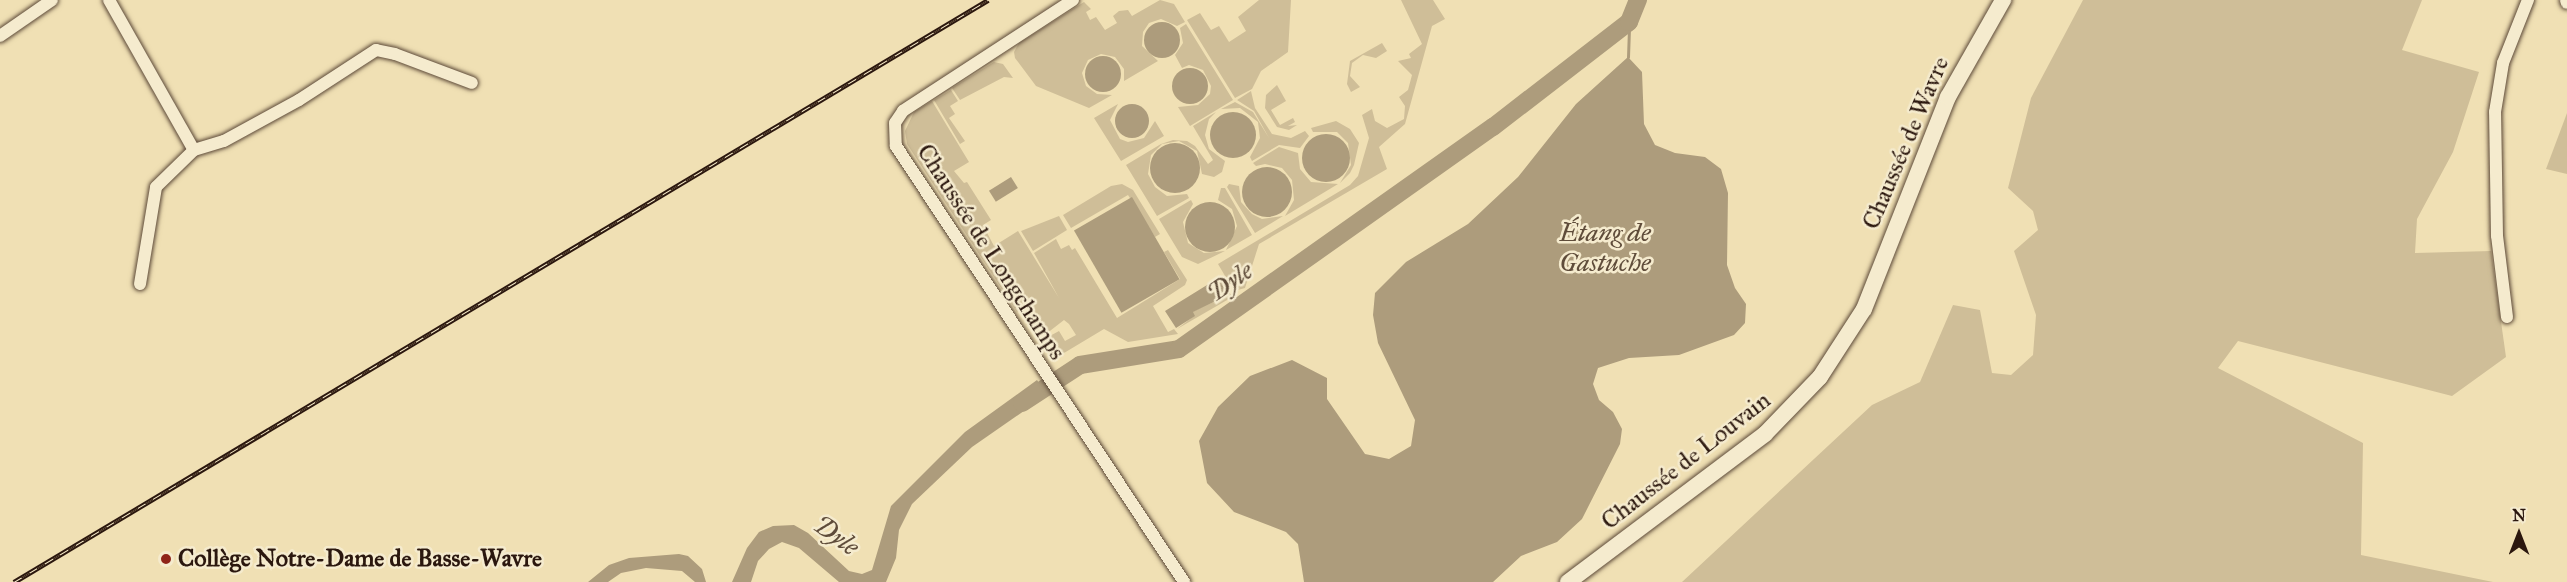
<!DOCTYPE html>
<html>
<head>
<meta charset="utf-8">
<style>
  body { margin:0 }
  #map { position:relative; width:2567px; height:582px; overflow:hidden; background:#f0e0b4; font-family:"IM FELL Great Primer",serif }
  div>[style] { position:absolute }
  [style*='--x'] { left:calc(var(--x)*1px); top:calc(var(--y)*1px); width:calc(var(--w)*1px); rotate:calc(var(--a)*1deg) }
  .green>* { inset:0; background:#cfbe98 }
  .water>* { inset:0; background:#ad9c7c; transform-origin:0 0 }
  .round { border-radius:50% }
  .stream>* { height:3px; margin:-1.5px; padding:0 1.5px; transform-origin:1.5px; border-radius:1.5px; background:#ad9c7c }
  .river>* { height:18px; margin:-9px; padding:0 9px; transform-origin:9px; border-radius:9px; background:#ad9c7c }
  .roads { filter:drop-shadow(0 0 2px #5c4938) drop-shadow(0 0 2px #5c4938) }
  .street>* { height:12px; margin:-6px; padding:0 6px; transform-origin:6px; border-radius:6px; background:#f5ebce }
  .secondary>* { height:16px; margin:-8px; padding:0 8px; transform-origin:8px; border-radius:8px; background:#f5ebce }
  .rail>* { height:5px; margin-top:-2.5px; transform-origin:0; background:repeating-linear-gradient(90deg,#f5ebce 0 9px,#2b170e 0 18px); box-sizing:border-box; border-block:2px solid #2b170e }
  .dots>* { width:16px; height:16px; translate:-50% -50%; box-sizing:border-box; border:3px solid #f5ebce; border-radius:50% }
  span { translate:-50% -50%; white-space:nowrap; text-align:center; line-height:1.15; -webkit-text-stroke:5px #f5ebce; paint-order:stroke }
  .street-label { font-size:24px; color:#2b170e }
  .poi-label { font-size:24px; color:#2b170e; font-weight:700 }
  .left { translate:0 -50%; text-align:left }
  .water-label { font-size:26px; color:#5f4c3a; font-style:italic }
  .north { position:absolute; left:2489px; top:504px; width:60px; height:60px; -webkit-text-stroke:4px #f5ebce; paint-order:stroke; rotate:0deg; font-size:16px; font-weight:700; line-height:24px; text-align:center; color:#2b170e }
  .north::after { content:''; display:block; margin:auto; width:21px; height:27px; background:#2b170e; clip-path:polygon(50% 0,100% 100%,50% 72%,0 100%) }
</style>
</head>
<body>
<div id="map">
  <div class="green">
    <div style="clip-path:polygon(1160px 0,1174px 4px,1185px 22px,1177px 26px,1161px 19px,1149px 23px,1143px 32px,1142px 46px,1158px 61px,1124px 81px,1124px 69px,1115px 57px,1101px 54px,1088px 60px,1082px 73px,1086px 86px,1097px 94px,1112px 95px,1089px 108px,1036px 86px,1015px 58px,1014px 52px,1019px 43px,1084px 2px,1091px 9px,1086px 12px,1090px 20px,1096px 17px,1105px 30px,1117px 23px,1113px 16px,1119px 11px,1128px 10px,1132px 16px)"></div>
    <div style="clip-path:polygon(1259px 0,1291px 0,1288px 52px,1261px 71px,1252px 89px,1235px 98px,1187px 20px,1200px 13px,1211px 30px,1219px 26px,1229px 42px,1246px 31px,1238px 17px)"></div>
    <div style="clip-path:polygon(1401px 0,1433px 0,1445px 19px,1432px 26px,1405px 124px,1379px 147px,1387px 169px,1259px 244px,1245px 288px,1234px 291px,1218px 264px,1350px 185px,1358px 176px,1369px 138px,1362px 115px,1372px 109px,1375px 121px,1387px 128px,1404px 119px,1405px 106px,1399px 97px,1408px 90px,1412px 75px,1398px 61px,1411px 58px,1409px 54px,1422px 44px)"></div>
    <div style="clip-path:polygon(2083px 0,2422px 0,2402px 50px,2479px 72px,2453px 152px,2417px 219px,2415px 253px,2491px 251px,2506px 357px,2452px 396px,2238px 341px,2218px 368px,2363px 443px,2361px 555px,2493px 582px,1682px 582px,1872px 405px,1920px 382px,1953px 305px,1980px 310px,1992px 373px,2011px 375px,2033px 355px,2036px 315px,2014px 251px,2038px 230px,2033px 211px,2008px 188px,2031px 98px)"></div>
    <div style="clip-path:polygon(1186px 24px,1233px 100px,1190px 126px,1178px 107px,1198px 105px,1210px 94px,1211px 86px,1203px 70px,1189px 65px,1182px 68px,1175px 55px,1183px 43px,1180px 28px)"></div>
    <div style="clip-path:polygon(1382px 43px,1387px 51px,1376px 58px,1363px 55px,1352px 63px,1350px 76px,1360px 87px,1351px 92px,1347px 84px,1350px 61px)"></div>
    <div style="clip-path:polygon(994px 62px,1003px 64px,1013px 78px,1004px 77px,960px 100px,952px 88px)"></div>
    <div style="clip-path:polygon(1277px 85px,1286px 101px,1271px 110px,1280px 125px,1293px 118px,1295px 122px,1288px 126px,1297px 125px,1289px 130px,1277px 127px,1265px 108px,1266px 95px)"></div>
    <div style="clip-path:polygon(951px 90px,958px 101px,950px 106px,955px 114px,949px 118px,965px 141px,960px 144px,934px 100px)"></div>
    <div style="clip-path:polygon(1251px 91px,1255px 108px,1272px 134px,1291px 138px,1305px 131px,1309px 136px,1300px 148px,1279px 145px,1252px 161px,1250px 157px,1260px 138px,1258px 122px,1240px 108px,1221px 109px,1235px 102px,1253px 112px,1269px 138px,1254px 111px,1237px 100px)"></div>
    <div style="clip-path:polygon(932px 101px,969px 162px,954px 171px,964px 183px,967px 182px,991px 220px,983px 225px,994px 246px,1018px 231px,1059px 298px,1034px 253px,1056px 239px,1061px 249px,1069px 245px,1072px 250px,1075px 248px,1117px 318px,1180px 279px,1164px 252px,1168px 250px,1187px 280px,1185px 285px,1153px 306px,1168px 332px,1174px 329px,1178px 334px,1128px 342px,1104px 329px,1059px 356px,1048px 337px,1059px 331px,1065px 341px,1076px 335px,1069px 324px,1064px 320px,1046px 334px,1029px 306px,1017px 312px,907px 144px,905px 131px,914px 112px)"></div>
    <div style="clip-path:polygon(1118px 104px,1110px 120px,1120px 139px,1128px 142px,1144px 138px,1155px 121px,1164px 136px,1121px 161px,1094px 118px)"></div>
    <div style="clip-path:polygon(1216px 112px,1209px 119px,1205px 135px,1209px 149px,1225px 161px,1222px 172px,1214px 177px,1202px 174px,1197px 151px,1179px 141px,1162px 144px,1151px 155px,1148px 174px,1155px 187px,1167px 196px,1187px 194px,1189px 198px,1157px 216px,1126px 165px,1161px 144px,1173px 140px,1187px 141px,1195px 146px,1208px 164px,1213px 160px,1193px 126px)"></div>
    <div style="clip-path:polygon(2567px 113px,2567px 174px,2546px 169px)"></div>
    <div style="clip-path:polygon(1336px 121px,1350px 129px,1359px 143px,1354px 165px,1350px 173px,1340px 183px,1351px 165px,1348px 143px,1337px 132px,1313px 132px,1311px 128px)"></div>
    <div style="clip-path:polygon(1279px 147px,1298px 153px,1300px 169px,1311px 182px,1338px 184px,1285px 216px,1294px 200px,1292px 180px,1282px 168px,1265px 164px,1256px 166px,1253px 163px)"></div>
    <div style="clip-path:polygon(1122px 184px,1133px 190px,1160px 234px,1155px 237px,1128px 195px,1071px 228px,1063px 215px,1111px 186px)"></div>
    <div style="clip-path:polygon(1229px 184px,1239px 186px,1241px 202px,1252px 214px,1262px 219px,1283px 216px,1255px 233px,1227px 187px)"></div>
    <div style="clip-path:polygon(1221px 188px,1225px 188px,1252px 235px,1226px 250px,1237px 226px,1232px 209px,1218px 200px)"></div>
    <div style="clip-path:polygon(1191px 200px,1193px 204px,1183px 222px,1188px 243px,1204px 253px,1225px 251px,1198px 264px,1182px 257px,1159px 219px)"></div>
    <div style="clip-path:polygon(1059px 216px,1067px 230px,1033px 251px,1021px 231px)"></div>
    <div style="clip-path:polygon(1230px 294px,1234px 296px,1177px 329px,1194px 316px,1192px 312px)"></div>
  </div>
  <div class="water">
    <div class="round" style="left:1144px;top:22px;width:36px;height:36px"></div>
    <div class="round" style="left:1085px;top:56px;width:36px;height:36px"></div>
    <div style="clip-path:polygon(1628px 57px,1642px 72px,1644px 124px,1655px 145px,1675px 153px,1705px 157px,1721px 169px,1728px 193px,1727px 265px,1735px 288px,1746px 304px,1745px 323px,1734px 335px,1679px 355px,1629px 358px,1598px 368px,1593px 384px,1599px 400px,1613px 412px,1622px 429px,1620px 444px,1582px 519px,1557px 542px,1521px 556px,1493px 582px,1304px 582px,1298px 544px,1286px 532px,1234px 512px,1207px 483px,1199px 441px,1218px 407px,1250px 376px,1292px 360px,1327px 378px,1327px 399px,1365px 454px,1389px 459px,1411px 446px,1415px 420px,1378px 343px,1373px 315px,1375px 293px,1406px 262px,1468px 224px,1518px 177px,1576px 104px)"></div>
    <div class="round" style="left:1172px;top:68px;width:36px;height:36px"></div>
    <div class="round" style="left:1115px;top:104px;width:34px;height:34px"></div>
    <div class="round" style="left:1210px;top:112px;width:46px;height:46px"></div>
    <div class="round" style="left:1302px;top:134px;width:48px;height:48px"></div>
    <div class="round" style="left:1150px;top:143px;width:50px;height:50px"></div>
    <div class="round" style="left:1242px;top:167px;width:50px;height:50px"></div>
    <div style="left:1011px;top:177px;width:13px;height:26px;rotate:58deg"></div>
    <div style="left:1132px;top:197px;width:95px;height:67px;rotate:60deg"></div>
    <div class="round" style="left:1185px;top:202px;width:50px;height:50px"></div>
    <div style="clip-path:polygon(1220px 277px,1230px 294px,1193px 312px,1195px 316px,1176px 328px,1165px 311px)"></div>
    <div style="clip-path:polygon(1037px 380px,1047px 395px,972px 447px,912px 504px,899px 530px,896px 558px,886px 582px,839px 582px,799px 548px,782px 542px,769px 549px,758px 561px,751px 582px,732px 582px,747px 548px,759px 532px,773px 526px,794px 525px,808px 533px,849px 571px,862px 574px,872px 570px,891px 506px,965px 432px)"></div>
    <div style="clip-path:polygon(679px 554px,688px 556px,702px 569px,706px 582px,695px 582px,682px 571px,646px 568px,621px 573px,608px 582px,588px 582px,609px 565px,629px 558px)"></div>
  </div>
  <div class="stream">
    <div style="--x:1628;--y:57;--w:35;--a:-88"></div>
  </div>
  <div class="river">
    <div style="--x:1022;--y:403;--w:69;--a:-33.2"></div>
    <div style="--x:1080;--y:365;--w:100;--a:-9.2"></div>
    <div style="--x:1179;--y:349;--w:385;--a:-35.3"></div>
    <div style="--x:1493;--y:127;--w:172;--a:-37.7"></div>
    <div style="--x:1629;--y:22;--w:24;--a:-68"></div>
  </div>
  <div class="roads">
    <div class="street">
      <div style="--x:109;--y:0;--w:172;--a:60.5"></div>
      <div style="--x:1073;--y:0;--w:203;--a:146.9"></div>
      <div style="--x:903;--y:111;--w:14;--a:124"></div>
      <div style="--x:895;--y:123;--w:23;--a:88"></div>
      <div style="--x:896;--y:146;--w:523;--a:56.55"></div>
      <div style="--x:2566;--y:0;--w:3;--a:72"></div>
      <div style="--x:0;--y:36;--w:63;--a:-34.7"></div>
      <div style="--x:140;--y:284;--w:98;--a:-80.6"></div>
      <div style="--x:156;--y:187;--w:53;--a:-44.2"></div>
      <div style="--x:194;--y:150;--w:31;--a:-17"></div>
      <div style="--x:224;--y:141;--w:85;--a:-28.7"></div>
      <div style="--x:299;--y:100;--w:92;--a:-33"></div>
      <div style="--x:376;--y:50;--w:19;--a:12"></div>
      <div style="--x:395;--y:54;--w:82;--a:20.6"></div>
      <div style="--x:2507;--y:317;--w:82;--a:-97"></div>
      <div style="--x:2497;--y:236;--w:124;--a:-90.9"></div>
      <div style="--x:2495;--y:112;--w:50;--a:-80.7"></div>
      <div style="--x:2503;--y:63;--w:68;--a:-68.4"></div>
    </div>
    <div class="secondary">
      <div style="--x:1568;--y:582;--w:246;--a:-36.9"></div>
      <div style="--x:1765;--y:434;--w:79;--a:-46"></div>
      <div style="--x:1820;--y:377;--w:81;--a:-57.1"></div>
      <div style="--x:1864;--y:309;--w:228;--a:-68.4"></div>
      <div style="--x:1948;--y:97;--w:112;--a:-60.4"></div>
    </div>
  </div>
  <div class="rail">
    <div style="--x:14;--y:582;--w:1135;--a:-30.86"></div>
  </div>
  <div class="dots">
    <div style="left:166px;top:559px;background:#8f2418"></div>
  </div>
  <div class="street-label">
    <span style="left:1906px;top:143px;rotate:-67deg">Chaussée de Wavre</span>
    <span style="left:991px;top:252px;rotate:57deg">Chaussée de Longchamps</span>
    <span style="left:1686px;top:461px;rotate:-38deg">Chaussée de Louvain</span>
  </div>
  <div class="poi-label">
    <span class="left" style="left:178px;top:559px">Collège Notre-Dame de Basse-Wavre</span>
  </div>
  <div class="water-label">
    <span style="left:1605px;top:248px">Étang de<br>Gastuche</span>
    <span style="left:1230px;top:282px;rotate:-35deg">Dyle</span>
    <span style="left:836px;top:536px;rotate:36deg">Dyle</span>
  </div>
  <div class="north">N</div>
</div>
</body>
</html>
